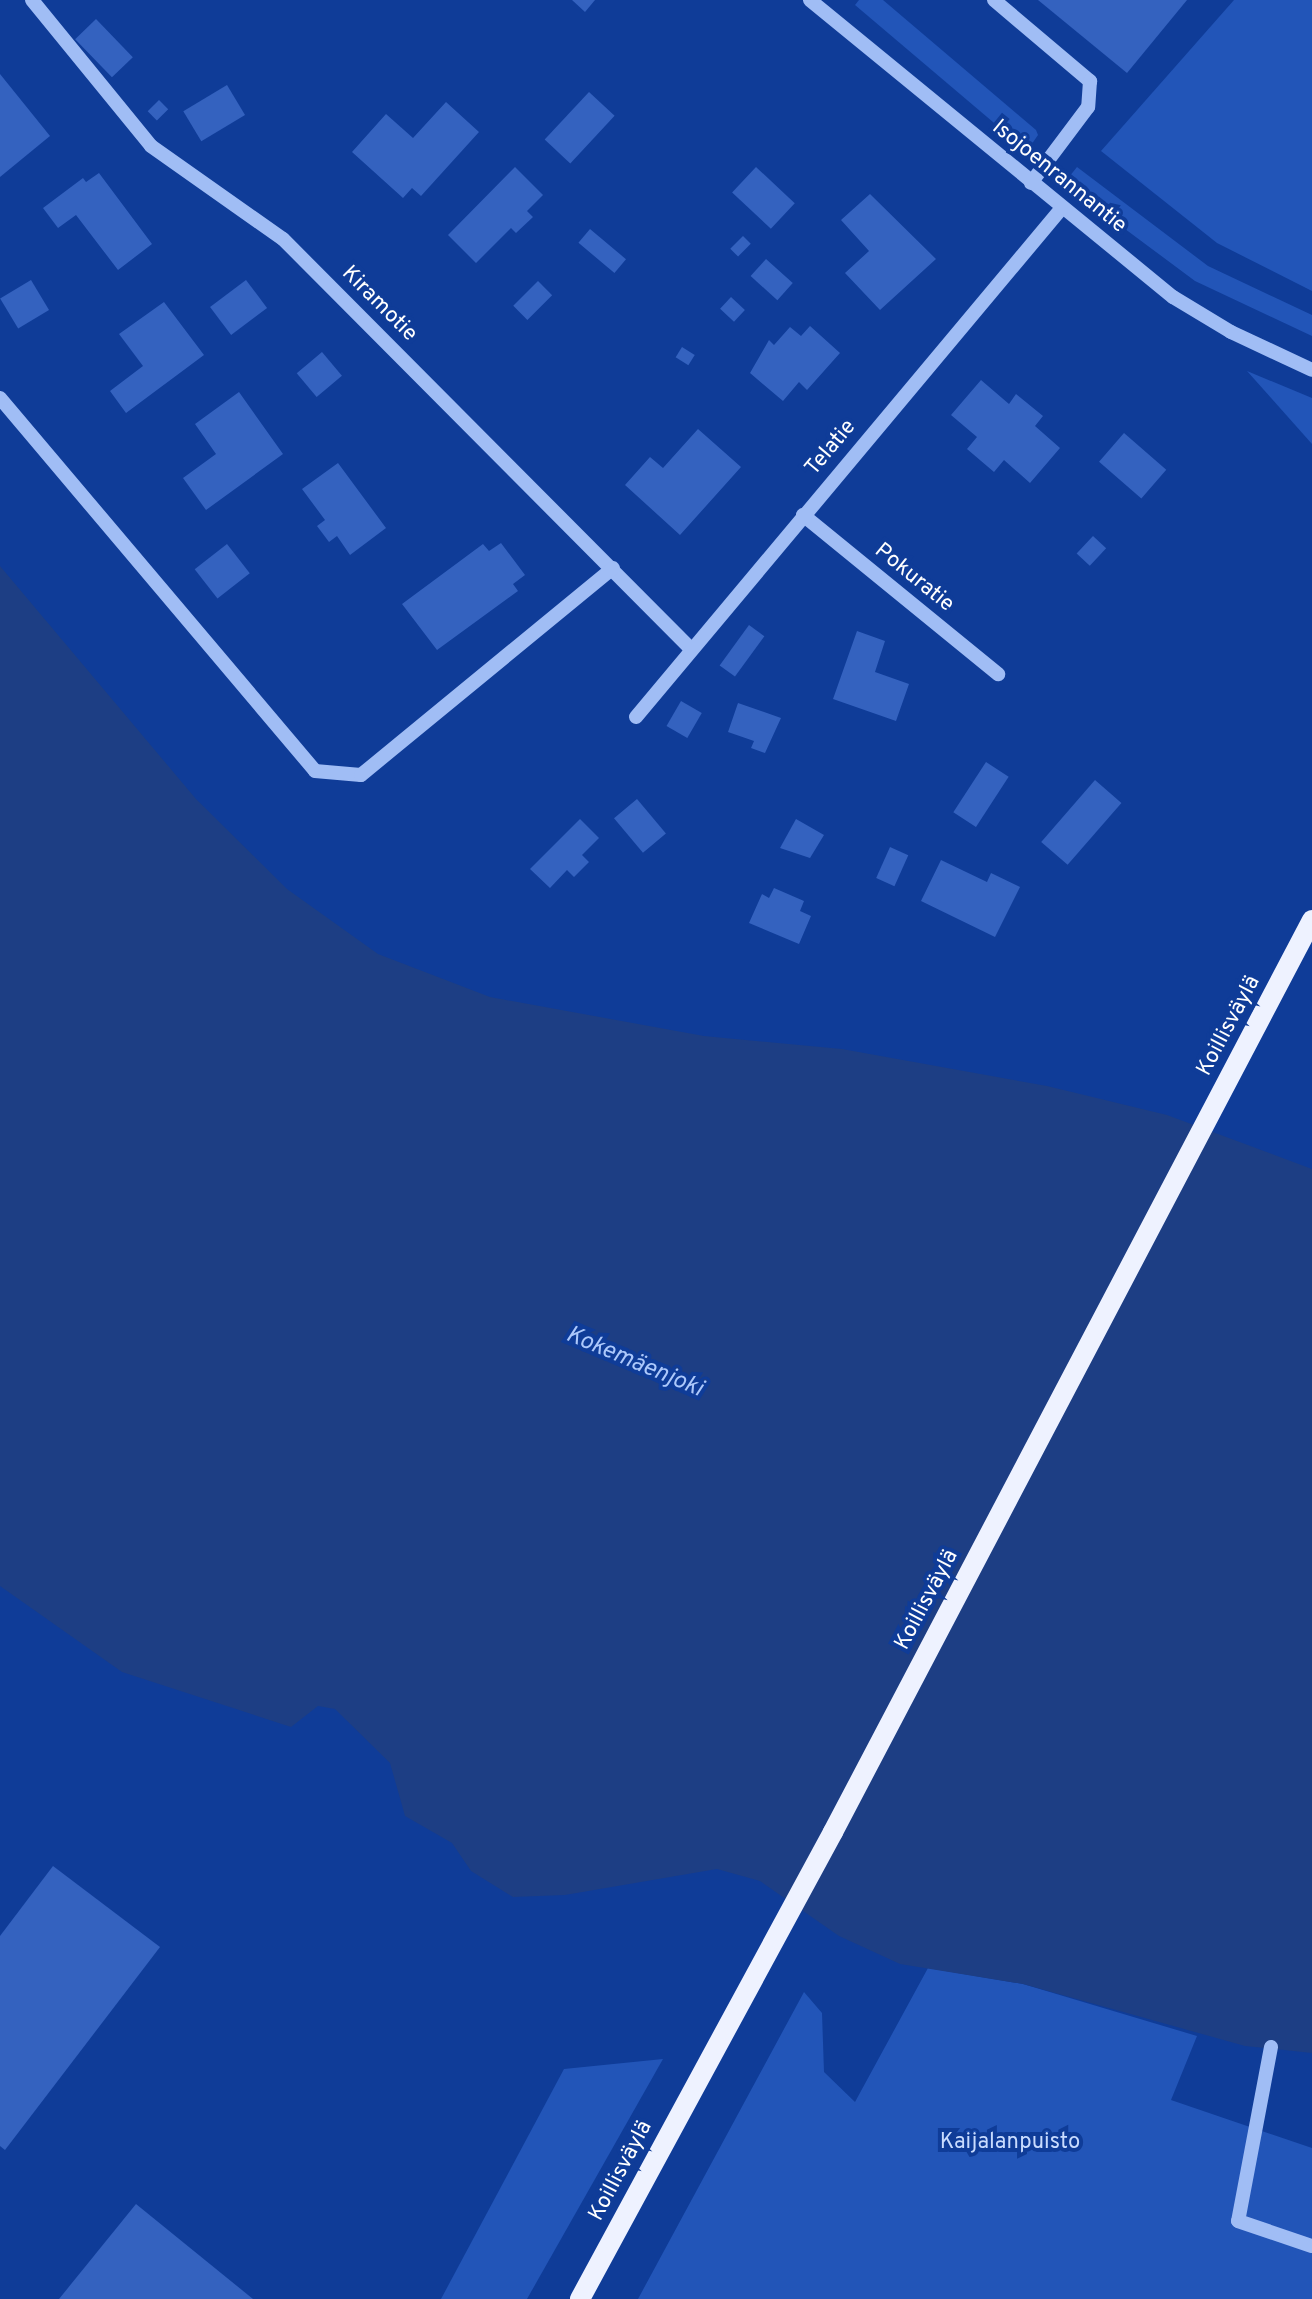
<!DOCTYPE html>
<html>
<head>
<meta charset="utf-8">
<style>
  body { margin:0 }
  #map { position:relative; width:1312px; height:2299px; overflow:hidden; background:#0f3c98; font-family:Overpass,sans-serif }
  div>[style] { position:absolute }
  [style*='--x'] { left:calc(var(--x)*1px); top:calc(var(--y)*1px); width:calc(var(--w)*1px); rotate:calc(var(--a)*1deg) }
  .green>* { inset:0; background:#2255b8 }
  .water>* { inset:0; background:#1d3e84 }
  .building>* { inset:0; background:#3462bf; transform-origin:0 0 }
  .minor>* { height:14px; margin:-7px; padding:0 7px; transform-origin:7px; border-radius:7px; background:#a0bdf5 }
  .major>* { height:20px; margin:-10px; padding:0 10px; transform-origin:10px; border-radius:10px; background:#eef2ff }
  span { translate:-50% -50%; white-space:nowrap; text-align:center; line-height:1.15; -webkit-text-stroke:8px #0f3c98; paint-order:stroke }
  .street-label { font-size:22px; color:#fff }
  .park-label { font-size:22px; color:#c8dbfe }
  .water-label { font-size:24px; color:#acc8fb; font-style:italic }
</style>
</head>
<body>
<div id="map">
  <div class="green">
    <div style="clip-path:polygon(859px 0,883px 0,1036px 130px,1038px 135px,1027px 151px,855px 5px)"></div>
    <div style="clip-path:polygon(1234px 0,1312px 0,1312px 291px,1217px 243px,1101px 151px)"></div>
    <div style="clip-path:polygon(1077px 167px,1208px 266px,1312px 315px,1312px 336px,1195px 281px,1074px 191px,1069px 177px)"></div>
    <div style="clip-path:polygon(1247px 371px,1312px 398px,1312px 444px)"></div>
    <div style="clip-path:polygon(928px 1968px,1023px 1984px,1197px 2036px,1171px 2100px,1312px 2148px,1312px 2299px,638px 2299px,804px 1992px,822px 2013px,824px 2072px,855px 2102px)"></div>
    <div style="clip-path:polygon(663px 2059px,527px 2299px,441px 2299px,564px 2069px)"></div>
  </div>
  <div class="water">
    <div style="clip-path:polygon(0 566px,196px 799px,287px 889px,378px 954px,490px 997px,704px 1036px,842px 1049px,1047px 1086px,1167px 1115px,1312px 1169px,1312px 2053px,1245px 2046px,1023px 1984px,900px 1964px,839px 1936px,760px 1881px,717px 1869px,565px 1895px,513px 1897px,471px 1871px,452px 1843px,405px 1816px,390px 1763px,335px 1709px,318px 1706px,291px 1727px,122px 1672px,0 1586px)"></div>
  </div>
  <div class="building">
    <div style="clip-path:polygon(572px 0,595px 0,585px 12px)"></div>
    <div style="clip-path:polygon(1038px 0,1187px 0,1127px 73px)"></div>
    <div style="left:96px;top:19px;width:53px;height:29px;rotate:46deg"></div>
    <div style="clip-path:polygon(0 74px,50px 136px,0 177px)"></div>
    <div style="left:227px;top:85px;width:35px;height:51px;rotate:59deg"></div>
    <div style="left:589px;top:92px;width:35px;height:65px;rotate:43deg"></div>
    <div style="left:159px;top:100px;width:13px;height:16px;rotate:45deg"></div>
    <div style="clip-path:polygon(446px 102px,479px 132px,421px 196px,412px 188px,403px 198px,352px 152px,386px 114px,413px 138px)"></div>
    <div style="clip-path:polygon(515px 167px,543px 195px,527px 211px,533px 217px,516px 233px,511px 228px,476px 263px,448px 235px)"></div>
    <div style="left:756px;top:167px;width:53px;height:35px;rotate:43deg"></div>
    <div style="clip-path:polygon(99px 173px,152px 244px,118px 270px,76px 215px,58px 228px,43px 208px,83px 178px,86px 182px)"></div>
    <div style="clip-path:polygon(870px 194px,936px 259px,880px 310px,845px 273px,869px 251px,841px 220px)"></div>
    <div style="left:590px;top:229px;width:47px;height:18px;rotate:40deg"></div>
    <div style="left:743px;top:236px;width:11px;height:18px;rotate:45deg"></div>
    <div style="left:766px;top:259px;width:36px;height:23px;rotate:42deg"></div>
    <div style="left:31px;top:280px;width:35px;height:36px;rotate:59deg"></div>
    <div style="left:246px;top:280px;width:35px;height:45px;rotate:53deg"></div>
    <div style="left:538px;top:281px;width:20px;height:35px;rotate:45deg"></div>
    <div style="left:731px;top:297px;width:19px;height:16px;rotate:43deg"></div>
    <div style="clip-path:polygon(164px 302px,204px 355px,126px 413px,110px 391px,143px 366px,119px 334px)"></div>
    <div style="clip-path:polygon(810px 326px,840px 353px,807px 390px,799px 382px,783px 401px,750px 373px,769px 340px,774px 345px,790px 327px,801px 336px)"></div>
    <div style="left:682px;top:347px;width:15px;height:12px;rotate:32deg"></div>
    <div style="left:322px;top:352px;width:31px;height:33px;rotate:50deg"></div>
    <div style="clip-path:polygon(981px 380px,1009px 404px,1016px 394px,1043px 416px,1035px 426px,1060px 448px,1030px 483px,1004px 460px,994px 472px,967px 449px,977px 437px,951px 415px)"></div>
    <div style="clip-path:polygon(239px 392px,283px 454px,206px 510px,183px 478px,216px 454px,195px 424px)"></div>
    <div style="clip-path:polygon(698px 429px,741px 467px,680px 535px,625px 485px,650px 457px,663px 468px)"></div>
    <div style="left:1124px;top:433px;width:56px;height:38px;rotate:41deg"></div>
    <div style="clip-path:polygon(338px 463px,386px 528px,350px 555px,337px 536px,329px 542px,317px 526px,325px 520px,302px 489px)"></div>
    <div style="left:1093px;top:536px;width:18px;height:24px;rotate:43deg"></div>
    <div style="clip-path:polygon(501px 543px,525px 575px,513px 584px,518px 591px,437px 650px,402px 604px,483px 544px,489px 551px)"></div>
    <div style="left:227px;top:544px;width:37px;height:41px;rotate:52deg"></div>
    <div style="left:749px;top:625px;width:19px;height:50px;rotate:36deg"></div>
    <div style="clip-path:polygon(857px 631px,885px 641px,875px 672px,909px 684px,896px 721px,833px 699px)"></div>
    <div style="left:681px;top:701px;width:24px;height:29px;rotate:30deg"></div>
    <div style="clip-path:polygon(738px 703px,781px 718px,765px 753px,751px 748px,754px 741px,728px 732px)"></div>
    <div style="left:986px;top:762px;width:27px;height:60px;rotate:33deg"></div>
    <div style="left:1095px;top:780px;width:35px;height:82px;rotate:41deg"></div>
    <div style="left:637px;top:799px;width:45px;height:30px;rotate:50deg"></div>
    <div style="clip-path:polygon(580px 819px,599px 838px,582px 855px,589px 862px,574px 877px,567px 870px,550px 888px,530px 869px)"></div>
    <div style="clip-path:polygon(796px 819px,824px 835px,810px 858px,780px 848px)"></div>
    <div style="left:890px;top:847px;width:20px;height:34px;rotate:24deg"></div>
    <div style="clip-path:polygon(941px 860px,987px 882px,991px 873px,1020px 887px,995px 937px,921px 901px)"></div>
    <div style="clip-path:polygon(774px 888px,804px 901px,800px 911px,811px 916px,799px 944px,749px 923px,762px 894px,769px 898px)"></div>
    <div style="clip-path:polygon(53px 1866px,160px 1947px,5px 2150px,0 2146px,0 1936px)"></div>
    <div style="clip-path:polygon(136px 2204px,253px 2299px,59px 2299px)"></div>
  </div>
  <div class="minor">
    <div style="--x:32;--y:0;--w:188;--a:50.8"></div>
    <div style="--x:151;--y:146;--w:161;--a:35.2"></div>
    <div style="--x:283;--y:239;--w:577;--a:45.14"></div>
    <div style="--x:810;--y:0;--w:469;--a:39.3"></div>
    <div style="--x:1173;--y:297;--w:68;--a:31.1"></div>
    <div style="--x:1231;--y:332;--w:89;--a:25.1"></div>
    <div style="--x:994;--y:0;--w:126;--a:40.2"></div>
    <div style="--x:1090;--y:81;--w:26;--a:94"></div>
    <div style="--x:1088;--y:107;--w:95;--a:126.9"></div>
    <div style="--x:0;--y:398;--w:488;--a:49.8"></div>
    <div style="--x:315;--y:771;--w:46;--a:5"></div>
    <div style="--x:361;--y:775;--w:326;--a:-39.4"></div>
    <div style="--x:803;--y:515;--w:252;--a:39.2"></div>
    <div style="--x:636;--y:717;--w:662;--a:-50.08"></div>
    <div style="--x:1271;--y:2047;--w:177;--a:100.7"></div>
    <div style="--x:1238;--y:2221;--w:78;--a:18.7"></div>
  </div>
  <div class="major">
    <div style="--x:580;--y:2299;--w:531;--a:-61.55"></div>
    <div style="--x:833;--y:1832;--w:1030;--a:-62.29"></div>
  </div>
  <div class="street-label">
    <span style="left:1059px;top:177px;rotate:39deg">Isojoenrannantie</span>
    <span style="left:379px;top:304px;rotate:45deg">Kiramotie</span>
    <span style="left:831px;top:448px;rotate:-50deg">Telatie</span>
    <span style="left:914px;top:578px;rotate:39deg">Pokuratie</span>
    <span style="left:1229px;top:1026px;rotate:-62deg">Koillisväylä</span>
    <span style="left:927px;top:1600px;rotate:-62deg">Koillisväylä</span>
    <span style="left:621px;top:2171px;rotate:-62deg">Koillisväylä</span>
  </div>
  <div class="park-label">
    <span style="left:1010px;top:2143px">Kaijalanpuisto</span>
  </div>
  <div class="water-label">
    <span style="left:634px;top:1363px;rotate:23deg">Kokemäenjoki</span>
  </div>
</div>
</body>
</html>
